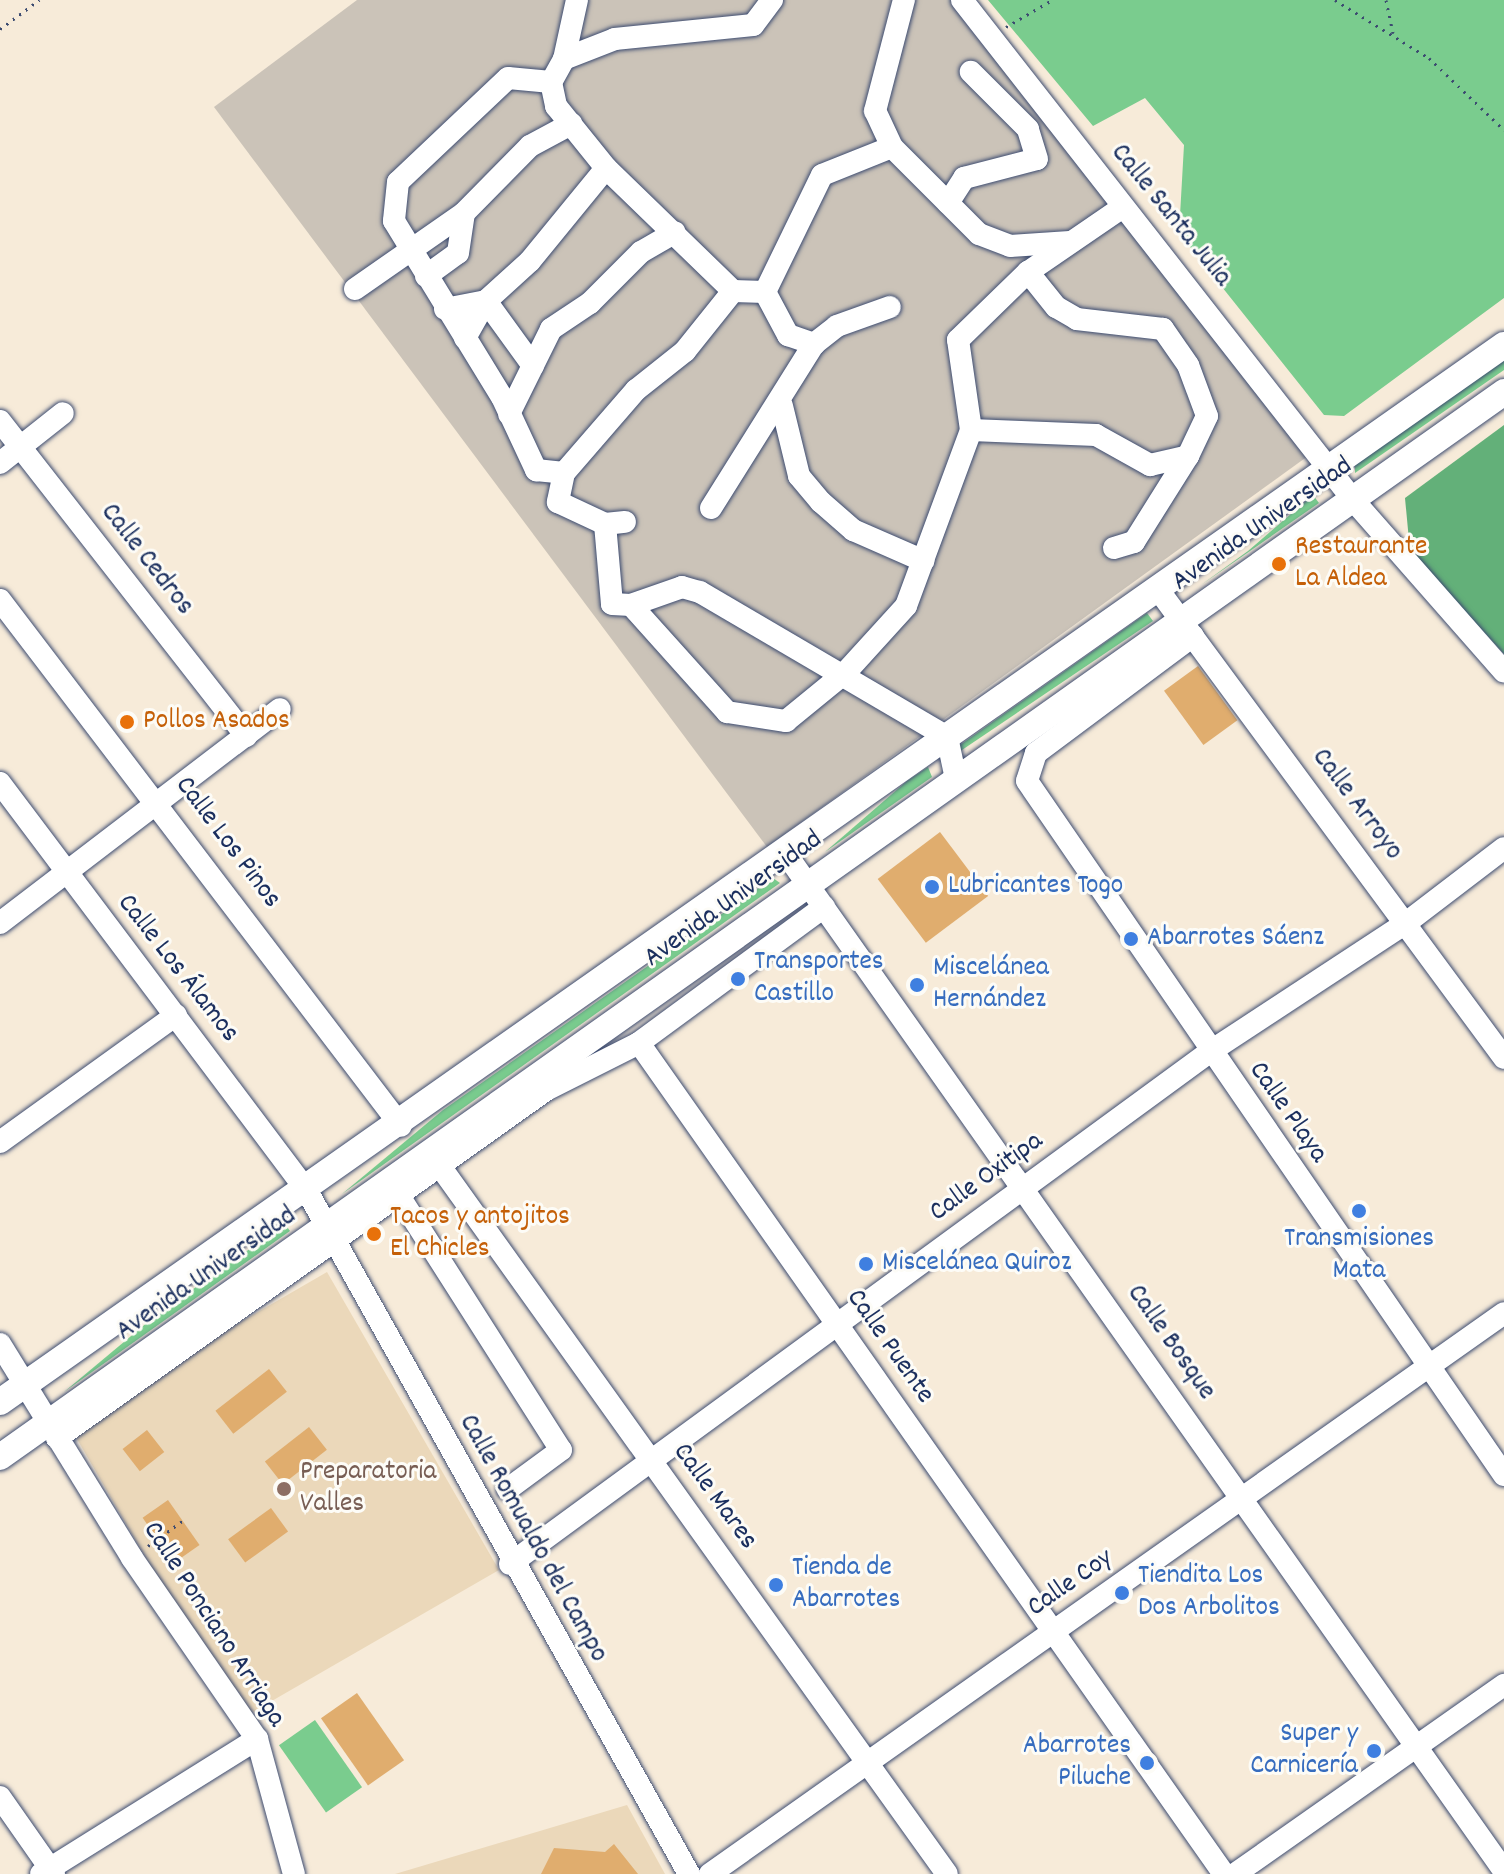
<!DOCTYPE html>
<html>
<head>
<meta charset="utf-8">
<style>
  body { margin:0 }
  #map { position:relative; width:1504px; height:1874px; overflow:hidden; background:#f7ebd9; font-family:Dekko,sans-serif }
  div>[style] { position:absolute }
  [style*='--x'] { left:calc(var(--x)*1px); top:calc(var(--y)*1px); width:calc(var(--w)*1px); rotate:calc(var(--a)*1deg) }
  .built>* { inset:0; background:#ebd8ba; transform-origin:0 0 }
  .industrial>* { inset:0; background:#cbc3b8 }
  .green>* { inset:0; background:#7acc8e; transform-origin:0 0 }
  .forest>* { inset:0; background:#63b079 }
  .building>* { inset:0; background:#e0ad6e; transform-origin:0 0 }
  .path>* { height:3px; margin-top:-1.5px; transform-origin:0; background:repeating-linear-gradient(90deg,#3c4b70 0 2px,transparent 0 8px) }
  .roads { filter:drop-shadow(0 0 2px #3c4b70) drop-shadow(0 0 2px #3c4b70) }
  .minor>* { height:22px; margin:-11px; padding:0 11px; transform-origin:11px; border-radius:11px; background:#fff }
  .major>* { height:26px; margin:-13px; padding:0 13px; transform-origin:13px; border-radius:13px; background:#fff }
  .dots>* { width:22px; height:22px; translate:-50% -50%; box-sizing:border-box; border:4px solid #fdfcf7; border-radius:50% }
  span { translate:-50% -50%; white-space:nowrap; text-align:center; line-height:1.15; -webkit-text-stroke:6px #fdfcf7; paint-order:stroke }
  .street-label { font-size:28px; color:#1b2f5e }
  .food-label { font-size:28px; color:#c56008 }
  .left { translate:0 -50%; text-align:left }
  .shop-label { font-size:28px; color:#366cbe }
  .right { translate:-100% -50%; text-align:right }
  .education-label { font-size:28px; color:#785e54 }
</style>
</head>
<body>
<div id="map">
  <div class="built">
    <div style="left:327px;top:1272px;width:344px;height:300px;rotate:60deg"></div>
    <div style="clip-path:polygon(627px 1805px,665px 1874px,395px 1874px)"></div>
  </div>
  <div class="industrial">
    <div style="clip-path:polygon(357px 0,954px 0,1308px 456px,767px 847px,214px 107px)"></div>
  </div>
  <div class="green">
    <div style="clip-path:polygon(988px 0,1504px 0,1504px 298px,1344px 416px,1324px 415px,1179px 233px,1184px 145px,1145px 98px,1093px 126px)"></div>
    <div style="clip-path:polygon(1504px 359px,1504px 370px,1355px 473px,1355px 465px)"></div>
    <div style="clip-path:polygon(1313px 495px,1319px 503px,1201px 585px,1248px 551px)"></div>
    <div style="clip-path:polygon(1147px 613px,1153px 621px,959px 752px,960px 745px)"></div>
    <div style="clip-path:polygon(928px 767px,932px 777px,825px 852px,907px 781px)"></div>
    <div style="clip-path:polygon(773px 878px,780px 883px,342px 1194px,443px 1110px)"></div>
    <div style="clip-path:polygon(285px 1224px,290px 1231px,64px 1392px,155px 1316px)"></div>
    <div style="left:315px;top:1720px;width:82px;height:44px;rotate:55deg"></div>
  </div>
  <div class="forest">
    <div style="clip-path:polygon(1504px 425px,1504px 654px,1410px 551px,1405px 498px)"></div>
  </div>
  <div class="building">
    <div style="left:1198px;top:666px;width:67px;height:42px;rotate:54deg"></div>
    <div style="left:940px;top:832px;width:80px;height:78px;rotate:53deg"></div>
    <div style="left:269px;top:1369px;width:29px;height:68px;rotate:52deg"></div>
    <div style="left:309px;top:1427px;width:29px;height:56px;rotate:52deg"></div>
    <div style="left:147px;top:1430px;width:28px;height:31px;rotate:52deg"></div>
    <div style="left:168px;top:1500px;width:55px;height:31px;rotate:55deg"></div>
    <div style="left:271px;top:1508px;width:29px;height:53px;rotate:54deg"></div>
    <div style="left:357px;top:1693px;width:82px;height:44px;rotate:55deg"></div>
    <div style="clip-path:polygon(614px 1844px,638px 1874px,541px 1874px,554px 1848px,605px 1852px)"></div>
  </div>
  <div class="path">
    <div style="--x:1335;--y:0;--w:110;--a:31.7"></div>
    <div style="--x:1429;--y:58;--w:104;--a:43.8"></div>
    <div style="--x:1386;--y:0;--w:34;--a:78"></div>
    <div style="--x:1006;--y:27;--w:53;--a:-30.4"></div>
    <div style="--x:0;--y:29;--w:49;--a:-36.6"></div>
    <div style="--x:148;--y:1546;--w:46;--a:-36.1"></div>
  </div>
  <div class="roads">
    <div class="minor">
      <div style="--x:772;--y:0;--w:31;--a:127"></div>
      <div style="--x:753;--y:25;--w:139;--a:174.2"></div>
      <div style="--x:615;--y:39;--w:55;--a:158.6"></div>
      <div style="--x:564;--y:59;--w:26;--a:119"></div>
      <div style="--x:551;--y:82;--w:25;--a:78"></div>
      <div style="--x:556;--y:106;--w:80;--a:51.1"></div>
      <div style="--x:606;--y:168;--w:177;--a:44.1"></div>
      <div style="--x:733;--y:291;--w:32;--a:2"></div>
      <div style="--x:765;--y:292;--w:130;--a:-64"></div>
      <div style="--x:822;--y:175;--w:75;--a:-21.8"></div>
      <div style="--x:892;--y:147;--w:123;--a:45"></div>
      <div style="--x:979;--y:234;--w:33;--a:21"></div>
      <div style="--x:1010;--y:246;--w:60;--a:-3.8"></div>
      <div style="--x:962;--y:0;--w:636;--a:51.96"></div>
      <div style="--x:1354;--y:501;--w:227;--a:48.7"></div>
      <div style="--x:564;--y:59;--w:60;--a:-77.6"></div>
      <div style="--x:551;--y:82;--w:43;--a:-174.7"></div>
      <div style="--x:508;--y:78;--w:151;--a:136.6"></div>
      <div style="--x:398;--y:182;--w:39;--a:96"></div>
      <div style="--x:394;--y:221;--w:206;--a:58.5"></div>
      <div style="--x:502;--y:397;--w:81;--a:65"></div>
      <div style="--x:536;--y:470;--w:28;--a:6"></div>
      <div style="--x:564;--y:473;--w:30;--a:102"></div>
      <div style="--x:558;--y:502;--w:52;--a:25.1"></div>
      <div style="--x:605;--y:524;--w:20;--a:-6"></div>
      <div style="--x:892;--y:147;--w:40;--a:-115"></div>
      <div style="--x:875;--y:111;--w:115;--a:-75.4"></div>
      <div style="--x:948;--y:203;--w:30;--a:-57"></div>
      <div style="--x:964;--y:178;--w:75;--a:-14.6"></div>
      <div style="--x:1037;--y:159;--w:31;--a:-107"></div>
      <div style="--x:1028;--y:129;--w:81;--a:-135"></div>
      <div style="--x:426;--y:276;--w:39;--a:-36"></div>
      <div style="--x:458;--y:253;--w:40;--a:-81.5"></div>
      <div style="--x:464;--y:213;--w:94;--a:-45.4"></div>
      <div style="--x:530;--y:146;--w:47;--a:-28.2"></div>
      <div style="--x:355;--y:289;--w:133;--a:-34.9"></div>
      <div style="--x:765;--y:292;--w:49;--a:61.9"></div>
      <div style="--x:788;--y:335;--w:28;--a:19"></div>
      <div style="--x:445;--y:309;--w:42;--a:-11"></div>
      <div style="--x:486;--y:301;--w:80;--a:54.1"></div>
      <div style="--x:465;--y:338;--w:43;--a:-60.4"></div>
      <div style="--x:486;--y:301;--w:59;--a:-42.3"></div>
      <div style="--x:530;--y:261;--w:120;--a:-50.7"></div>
      <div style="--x:782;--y:406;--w:72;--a:76.3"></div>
      <div style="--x:799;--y:476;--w:34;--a:50"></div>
      <div style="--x:821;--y:502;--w:43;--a:41.2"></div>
      <div style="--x:853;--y:530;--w:77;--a:23.6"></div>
      <div style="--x:509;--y:414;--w:95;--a:-63.7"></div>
      <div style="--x:551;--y:329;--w:47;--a:-33.7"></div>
      <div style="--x:590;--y:303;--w:72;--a:-45"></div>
      <div style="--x:641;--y:252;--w:39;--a:-30"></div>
      <div style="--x:0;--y:421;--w:400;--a:52"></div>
      <div style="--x:971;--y:430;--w:125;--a:2.3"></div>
      <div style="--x:1096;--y:435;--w:62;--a:29.1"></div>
      <div style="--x:1150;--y:465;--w:39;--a:-13"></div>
      <div style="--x:1188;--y:456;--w:44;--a:-64.6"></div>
      <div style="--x:1207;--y:416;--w:54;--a:-110.4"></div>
      <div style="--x:1188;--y:365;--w:44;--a:-124.8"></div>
      <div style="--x:1163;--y:329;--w:87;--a:-173.4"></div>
      <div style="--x:1077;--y:319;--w:24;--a:-150"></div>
      <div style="--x:1056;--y:307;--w:45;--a:-128.7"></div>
      <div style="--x:0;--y:463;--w:80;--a:-38.4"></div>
      <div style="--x:564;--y:473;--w:110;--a:-49.1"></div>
      <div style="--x:636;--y:390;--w:63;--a:-38.5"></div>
      <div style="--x:685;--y:351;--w:77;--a:-51.3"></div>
      <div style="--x:711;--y:508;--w:194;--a:-57.9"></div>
      <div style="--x:814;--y:344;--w:29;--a:-38"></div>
      <div style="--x:837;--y:326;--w:56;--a:-19.7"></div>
      <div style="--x:605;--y:524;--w:80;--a:85"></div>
      <div style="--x:612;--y:604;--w:19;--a:3"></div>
      <div style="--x:631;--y:605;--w:144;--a:48.1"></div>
      <div style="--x:727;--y:712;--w:60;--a:8.7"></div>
      <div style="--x:786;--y:721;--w:77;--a:-39.2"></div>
      <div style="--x:846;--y:672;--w:89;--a:-47.7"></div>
      <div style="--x:906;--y:606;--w:188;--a:-69.7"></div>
      <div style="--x:971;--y:430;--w:91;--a:-98.2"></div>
      <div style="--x:958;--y:340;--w:98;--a:-44.2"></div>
      <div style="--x:1028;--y:272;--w:115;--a:-34.4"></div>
      <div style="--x:1114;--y:548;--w:21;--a:-17"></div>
      <div style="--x:1134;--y:542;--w:102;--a:-57.9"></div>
      <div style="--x:1157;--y:588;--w:584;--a:53.56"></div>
      <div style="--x:0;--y:600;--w:661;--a:52.68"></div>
      <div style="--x:631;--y:605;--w:54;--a:-19.4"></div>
      <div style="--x:682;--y:587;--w:19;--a:16"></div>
      <div style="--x:700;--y:592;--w:286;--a:30.4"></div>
      <div style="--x:947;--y:737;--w:43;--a:77.9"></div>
      <div style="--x:1193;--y:636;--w:196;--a:143.3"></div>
      <div style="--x:1036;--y:753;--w:29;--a:108"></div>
      <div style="--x:1027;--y:781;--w:842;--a:55.5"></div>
      <div style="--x:0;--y:783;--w:511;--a:53.04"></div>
      <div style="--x:307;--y:1191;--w:783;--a:60.78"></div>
      <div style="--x:784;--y:851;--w:1249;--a:54.78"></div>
      <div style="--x:824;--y:907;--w:230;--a:143.7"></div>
      <div style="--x:639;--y:1043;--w:1016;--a:54.86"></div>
      <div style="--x:0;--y:923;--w:352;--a:-37.4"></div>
      <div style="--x:0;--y:1142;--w:217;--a:-35.8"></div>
      <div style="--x:432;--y:1155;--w:884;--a:54.39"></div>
      <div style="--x:392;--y:1185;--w:314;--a:57.5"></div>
      <div style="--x:561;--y:1450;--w:66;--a:143.7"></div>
      <div style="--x:0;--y:1344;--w:251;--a:58.3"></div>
      <div style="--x:132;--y:1558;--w:220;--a:55.4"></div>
      <div style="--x:257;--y:1739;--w:140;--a:74.7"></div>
      <div style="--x:57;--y:1438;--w:600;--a:-35.44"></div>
      <div style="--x:546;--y:1090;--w:104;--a:-26.8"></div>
      <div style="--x:510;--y:1564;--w:865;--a:-36.21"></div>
      <div style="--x:1208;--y:1053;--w:237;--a:-33.3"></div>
      <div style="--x:1406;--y:923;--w:123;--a:-37.4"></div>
      <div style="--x:0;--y:1797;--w:94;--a:55"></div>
      <div style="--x:41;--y:1874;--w:255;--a:-32"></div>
      <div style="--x:710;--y:1874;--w:972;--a:-35.24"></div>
      <div style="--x:1235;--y:1874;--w:329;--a:-35.1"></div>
    </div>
    <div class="major">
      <div style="--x:0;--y:1402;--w:1838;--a:-35.1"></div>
      <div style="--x:0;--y:1457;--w:1843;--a:-35.3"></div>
    </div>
  </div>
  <div class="dots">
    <div style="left:1279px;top:564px;background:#e8710a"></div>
    <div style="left:127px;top:722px;background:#e8710a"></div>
    <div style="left:932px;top:887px;background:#3f7fe0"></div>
    <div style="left:1131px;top:939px;background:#3f7fe0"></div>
    <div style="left:738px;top:979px;background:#3f7fe0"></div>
    <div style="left:917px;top:985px;background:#3f7fe0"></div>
    <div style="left:1359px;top:1211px;background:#3f7fe0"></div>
    <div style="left:374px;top:1234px;background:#e8710a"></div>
    <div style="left:866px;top:1264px;background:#3f7fe0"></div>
    <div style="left:284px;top:1489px;background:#8d6e63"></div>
    <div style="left:776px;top:1585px;background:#3f7fe0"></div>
    <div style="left:1122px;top:1593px;background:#3f7fe0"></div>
    <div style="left:1374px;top:1751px;background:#3f7fe0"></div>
    <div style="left:1147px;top:1763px;background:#3f7fe0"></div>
  </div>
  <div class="street-label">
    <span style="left:1170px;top:216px;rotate:51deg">Calle Santa Julia</span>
    <span style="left:1263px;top:525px;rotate:-35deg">Avenida Universidad</span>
    <span style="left:146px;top:560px;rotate:52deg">Calle Cedros</span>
    <span style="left:1356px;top:805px;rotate:53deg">Calle Arroyo</span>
    <span style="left:227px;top:843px;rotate:53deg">Calle Los Pinos</span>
    <span style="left:734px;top:900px;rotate:-36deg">Avenida Universidad</span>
    <span style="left:177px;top:969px;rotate:52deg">Calle Los Álamos</span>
    <span style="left:1287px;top:1113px;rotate:55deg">Calle Playa</span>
    <span style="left:987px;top:1178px;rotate:-36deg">Calle Oxitipa</span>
    <span style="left:207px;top:1275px;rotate:-35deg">Avenida Universidad</span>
    <span style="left:1170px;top:1343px;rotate:55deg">Calle Bosque</span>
    <span style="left:889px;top:1347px;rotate:55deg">Calle Puente</span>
    <span style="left:714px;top:1497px;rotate:54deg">Calle Mares</span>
    <span style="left:532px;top:1539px;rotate:61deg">Calle Romualdo del Campo</span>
    <span style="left:1071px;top:1584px;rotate:-35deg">Calle Coy</span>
    <span style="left:213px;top:1625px;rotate:57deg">Calle Ponciano Arriaga</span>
  </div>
  <div class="food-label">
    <span class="left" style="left:1295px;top:564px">Restaurante<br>La Aldea</span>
    <span class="left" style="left:143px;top:722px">Pollos Asados</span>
    <span class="left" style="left:390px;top:1234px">Tacos y antojitos<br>El Chicles</span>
  </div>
  <div class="shop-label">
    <span class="left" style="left:948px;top:887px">Lubricantes Togo</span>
    <span class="left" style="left:1147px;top:939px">Abarrotes Sáenz</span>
    <span class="left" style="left:754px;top:979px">Transportes<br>Castillo</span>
    <span class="left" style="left:933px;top:985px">Miscelánea<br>Hernández</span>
    <span style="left:1359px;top:1256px">Transmisiones<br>Mata</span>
    <span class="left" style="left:882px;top:1264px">Miscelánea Quiroz</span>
    <span class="left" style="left:792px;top:1585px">Tienda de<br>Abarrotes</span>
    <span class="left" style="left:1138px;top:1593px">Tiendita Los<br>Dos Arbolitos</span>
    <span class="right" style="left:1358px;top:1751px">Super y<br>Carnicería</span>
    <span class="right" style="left:1131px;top:1763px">Abarrotes<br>Piluche</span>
  </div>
  <div class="education-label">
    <span class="left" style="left:300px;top:1489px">Preparatoria<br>Valles</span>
  </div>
</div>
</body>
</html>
